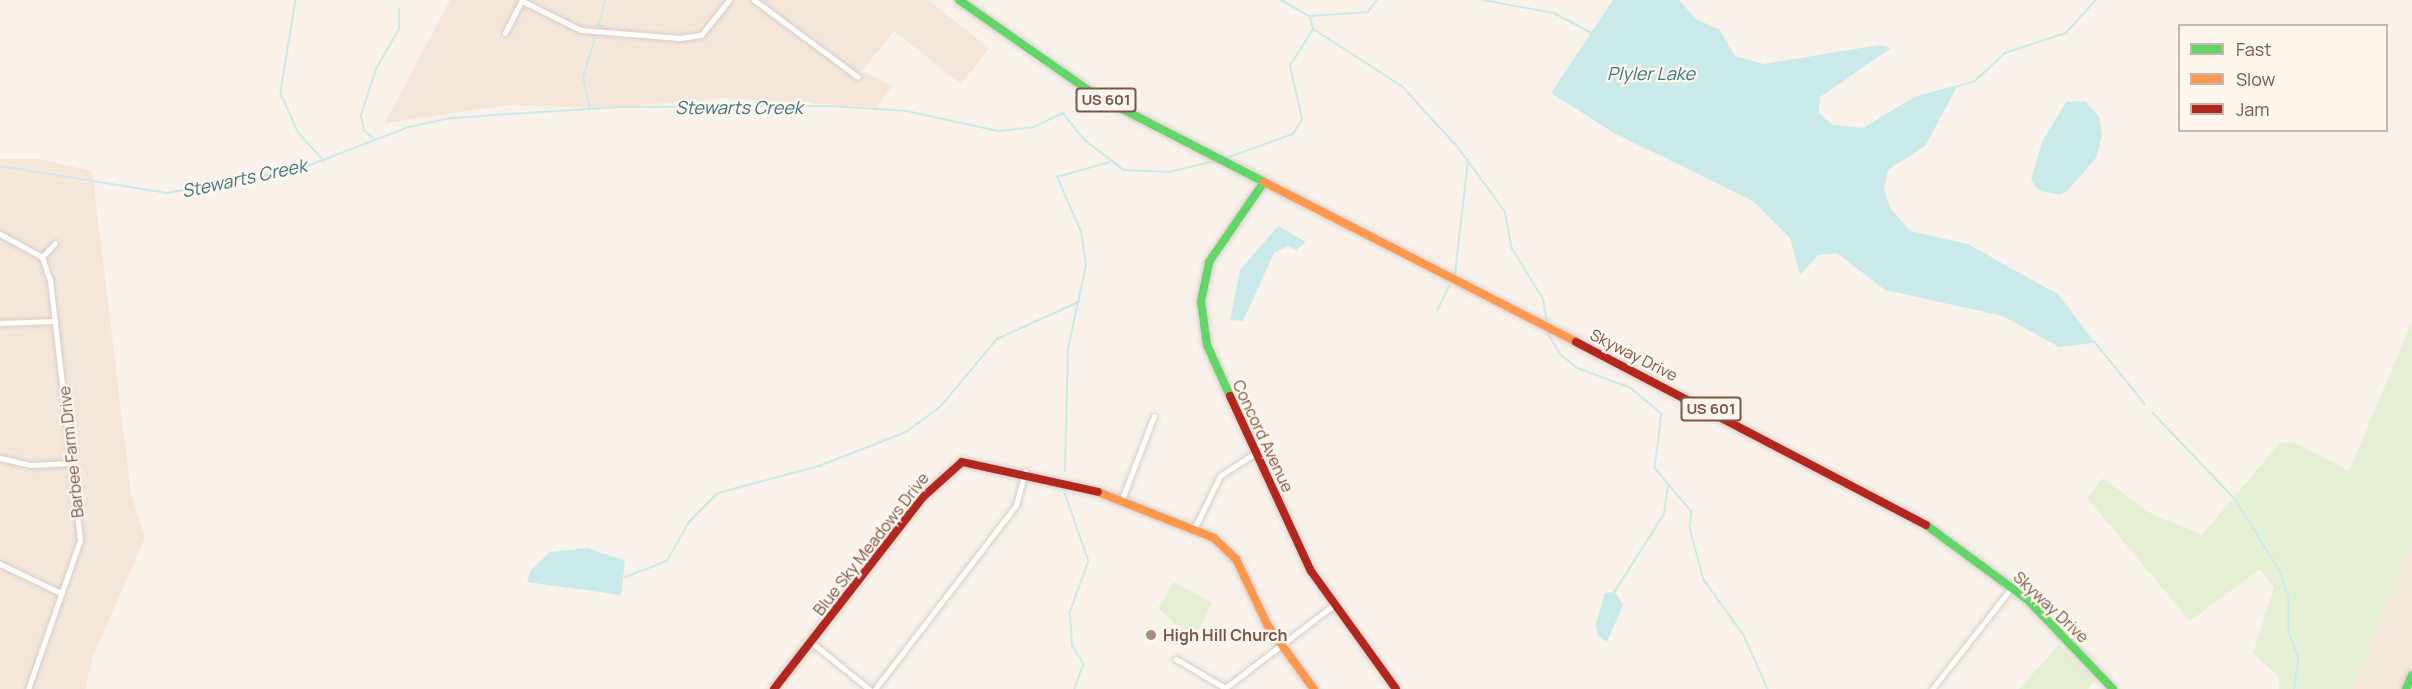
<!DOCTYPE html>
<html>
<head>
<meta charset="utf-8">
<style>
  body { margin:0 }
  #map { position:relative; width:2412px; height:689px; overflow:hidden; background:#f8f2eb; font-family:Manrope,sans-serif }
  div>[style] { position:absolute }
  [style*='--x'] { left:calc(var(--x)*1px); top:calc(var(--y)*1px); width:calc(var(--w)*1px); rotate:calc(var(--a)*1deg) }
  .residential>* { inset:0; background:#f4e7da }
  .green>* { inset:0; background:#e5efd4 }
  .water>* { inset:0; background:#caeaea }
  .stream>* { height:1.5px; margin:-0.75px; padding:0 0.75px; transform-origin:0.75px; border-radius:0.75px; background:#caeaea }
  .roads { filter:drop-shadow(0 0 2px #d6cdc8) drop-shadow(0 0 2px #d6cdc8) }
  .street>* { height:5px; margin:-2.5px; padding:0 2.5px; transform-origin:2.5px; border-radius:2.5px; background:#fefdfc }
  .fast>* { height:8px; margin:-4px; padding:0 4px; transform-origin:4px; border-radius:4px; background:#63d668 }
  .slow>* { height:8px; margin:-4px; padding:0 4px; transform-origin:4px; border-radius:4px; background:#ff974d }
  .jam>* { height:8px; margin:-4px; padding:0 4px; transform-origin:4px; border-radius:4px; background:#b3261e }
  .dots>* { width:16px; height:16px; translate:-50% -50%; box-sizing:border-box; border:3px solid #fff6ed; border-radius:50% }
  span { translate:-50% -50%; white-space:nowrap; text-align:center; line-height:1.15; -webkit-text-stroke:4.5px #fff6ed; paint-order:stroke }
  .shield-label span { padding:2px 4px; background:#fff6ed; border:2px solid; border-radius:4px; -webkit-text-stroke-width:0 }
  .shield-label { font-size:15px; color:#795647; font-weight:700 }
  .street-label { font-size:16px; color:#795647 }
  .poi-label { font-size:16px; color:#795647; font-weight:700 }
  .left { translate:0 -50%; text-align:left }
  .water-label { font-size:18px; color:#3a7980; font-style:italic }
  .legend { position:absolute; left:2178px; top:24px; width:210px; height:108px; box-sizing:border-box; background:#fff6ed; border:2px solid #c9b6ab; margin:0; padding:8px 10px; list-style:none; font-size:18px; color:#795647 }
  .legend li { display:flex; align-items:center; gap:12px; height:30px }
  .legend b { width:30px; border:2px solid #c9b6ab }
</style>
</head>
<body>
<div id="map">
  <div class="residential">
    <div style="clip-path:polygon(450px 0,928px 0,989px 48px,961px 84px,894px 31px,862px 71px,893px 86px,876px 107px,722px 98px,607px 108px,509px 105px,385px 123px)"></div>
    <div style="clip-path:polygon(0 159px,41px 159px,92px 171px,131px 493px,145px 538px,93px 656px,85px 689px,0 689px)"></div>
    <div style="clip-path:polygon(2412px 541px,2412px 689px,2352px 689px)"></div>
  </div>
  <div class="green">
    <div style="clip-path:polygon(2412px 322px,2412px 541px,2352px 689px,2279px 689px,2279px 677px,2253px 653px,2274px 587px,2260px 569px,2190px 621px,2087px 498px,2103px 478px,2150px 513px,2202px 535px,2279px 444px,2293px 442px,2349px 471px)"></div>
    <div style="clip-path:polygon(1174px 582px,1212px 603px,1193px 640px,1158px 608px)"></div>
    <div style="clip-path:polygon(2059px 645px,2095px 680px,2088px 689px,2019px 689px)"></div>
  </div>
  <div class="water">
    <div style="clip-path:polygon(1613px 0,1679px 0,1696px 19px,1720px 30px,1735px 56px,1764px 64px,1879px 45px,1891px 48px,1820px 97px,1819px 113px,1833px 125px,1863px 128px,1914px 97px,1958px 85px,1925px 146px,1888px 170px,1884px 190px,1891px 209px,1910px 231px,1968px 244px,2059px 295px,2095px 343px,2059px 347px,2003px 316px,1885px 290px,1837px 253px,1818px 255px,1800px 275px,1790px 238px,1753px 201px,1614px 133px,1551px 93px)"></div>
    <div style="clip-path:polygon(2085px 101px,2099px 116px,2102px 136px,2096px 158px,2067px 191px,2059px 195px,2038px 190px,2031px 179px,2042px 142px,2066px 102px)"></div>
    <div style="clip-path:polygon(1278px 226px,1306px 242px,1296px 250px,1288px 246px,1274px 253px,1243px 321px,1230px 320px,1240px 270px)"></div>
    <div style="clip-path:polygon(588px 548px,625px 561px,621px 595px,527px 582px,531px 570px,550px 552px)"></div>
    <div style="clip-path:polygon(1615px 592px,1623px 605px,1607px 642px,1598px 636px,1596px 624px,1605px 593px)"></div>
  </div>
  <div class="stream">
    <div style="--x:296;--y:0;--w:94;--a:99.2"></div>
    <div style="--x:281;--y:93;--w:43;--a:66.4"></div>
    <div style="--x:298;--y:132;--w:39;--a:48"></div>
    <div style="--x:1483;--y:0;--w:72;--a:10.4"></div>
    <div style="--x:1554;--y:13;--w:43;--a:27.8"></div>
    <div style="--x:1311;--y:16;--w:57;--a:-4"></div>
    <div style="--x:1368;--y:12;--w:15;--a:-53"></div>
    <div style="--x:598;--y:28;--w:29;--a:-76"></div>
    <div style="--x:1315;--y:30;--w:103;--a:32.8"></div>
    <div style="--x:1402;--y:86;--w:81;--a:47.5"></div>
    <div style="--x:1457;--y:146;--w:81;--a:53.6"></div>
    <div style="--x:1505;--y:211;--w:38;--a:79"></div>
    <div style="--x:1512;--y:248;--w:61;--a:58.4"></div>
    <div style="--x:1544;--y:300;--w:22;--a:82"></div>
    <div style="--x:1958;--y:86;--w:18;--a:-16"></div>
    <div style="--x:1975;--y:81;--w:41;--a:-43"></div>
    <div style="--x:2005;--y:53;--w:64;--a:-18.2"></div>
    <div style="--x:2066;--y:33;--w:45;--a:-47.7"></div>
    <div style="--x:590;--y:109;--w:32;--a:-103"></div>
    <div style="--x:583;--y:78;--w:42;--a:-73.3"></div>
    <div style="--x:374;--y:139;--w:13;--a:-141"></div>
    <div style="--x:364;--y:131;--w:16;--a:-101"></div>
    <div style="--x:361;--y:115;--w:48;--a:-71.9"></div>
    <div style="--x:376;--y:69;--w:46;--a:-60.1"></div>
    <div style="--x:399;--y:29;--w:20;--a:-90"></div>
    <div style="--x:1226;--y:158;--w:71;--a:-19.7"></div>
    <div style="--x:1293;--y:134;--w:17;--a:-59"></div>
    <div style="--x:1302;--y:119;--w:54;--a:-102.8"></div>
    <div style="--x:1290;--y:66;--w:44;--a:-58.1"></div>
    <div style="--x:1313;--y:29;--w:12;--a:-104"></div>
    <div style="--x:1310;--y:17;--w:34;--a:-150"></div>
    <div style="--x:0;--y:166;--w:169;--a:9.2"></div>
    <div style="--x:167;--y:193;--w:135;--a:-10.2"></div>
    <div style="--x:300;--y:169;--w:117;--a:-21.1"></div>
    <div style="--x:409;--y:127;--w:43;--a:-12.1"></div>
    <div style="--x:451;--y:118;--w:167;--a:-3.8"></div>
    <div style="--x:618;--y:107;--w:213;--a:-0.3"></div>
    <div style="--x:831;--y:106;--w:76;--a:3.8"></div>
    <div style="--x:907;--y:111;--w:93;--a:12.4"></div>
    <div style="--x:998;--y:131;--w:36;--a:-6"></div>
    <div style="--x:1034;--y:127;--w:32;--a:-26"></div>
    <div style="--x:1063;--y:113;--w:35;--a:51"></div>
    <div style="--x:1085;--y:140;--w:49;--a:37.6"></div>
    <div style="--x:1124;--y:170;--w:45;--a:2.5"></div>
    <div style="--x:1169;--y:172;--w:47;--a:-13.4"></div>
    <div style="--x:1455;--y:274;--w:115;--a:-83.5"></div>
    <div style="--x:1437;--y:311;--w:30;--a:-64"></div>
    <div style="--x:1548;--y:333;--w:24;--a:60"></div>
    <div style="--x:1560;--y:354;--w:23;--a:38"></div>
    <div style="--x:1578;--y:368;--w:57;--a:20.7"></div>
    <div style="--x:1631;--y:388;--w:40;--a:40"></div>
    <div style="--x:1662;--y:414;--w:54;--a:97.4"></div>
    <div style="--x:1655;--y:468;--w:57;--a:49.9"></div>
    <div style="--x:1692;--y:512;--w:16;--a:97"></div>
    <div style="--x:1690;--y:528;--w:54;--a:74.9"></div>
    <div style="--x:1704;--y:580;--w:68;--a:54"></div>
    <div style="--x:1744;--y:635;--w:59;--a:66"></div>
    <div style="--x:2095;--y:342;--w:80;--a:51.1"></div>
    <div style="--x:2153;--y:413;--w:120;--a:46.3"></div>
    <div style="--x:2236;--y:500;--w:84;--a:58.2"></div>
    <div style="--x:2280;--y:571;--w:31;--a:73"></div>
    <div style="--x:2289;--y:601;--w:31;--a:90"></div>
    <div style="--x:2289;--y:632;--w:29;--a:70"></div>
    <div style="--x:2299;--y:659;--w:30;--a:99"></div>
    <div style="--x:1065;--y:471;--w:122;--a:-88.6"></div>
    <div style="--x:1068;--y:349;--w:85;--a:-77.8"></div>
    <div style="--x:1086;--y:266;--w:34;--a:-98"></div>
    <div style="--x:1081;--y:232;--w:60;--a:-113.6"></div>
    <div style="--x:1057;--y:177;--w:55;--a:-15.8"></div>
    <div style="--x:1065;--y:493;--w:72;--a:70.6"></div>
    <div style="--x:1089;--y:561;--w:55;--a:110.1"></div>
    <div style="--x:1070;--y:613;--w:33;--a:85"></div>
    <div style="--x:1073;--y:646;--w:21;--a:59"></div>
    <div style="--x:1084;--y:664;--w:27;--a:110"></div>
    <div style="--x:625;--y:577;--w:45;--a:-20.9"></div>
    <div style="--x:667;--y:561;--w:45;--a:-60.6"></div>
    <div style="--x:689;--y:522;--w:41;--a:-45"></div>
    <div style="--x:718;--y:493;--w:105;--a:-15"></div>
    <div style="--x:819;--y:466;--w:93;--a:-21.3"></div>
    <div style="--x:906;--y:432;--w:42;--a:-36.3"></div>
    <div style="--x:940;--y:407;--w:89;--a:-50"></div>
    <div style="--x:997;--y:339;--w:90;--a:-24.3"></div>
    <div style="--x:1614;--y:593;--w:93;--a:-57.7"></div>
    <div style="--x:1664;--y:514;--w:27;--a:-82"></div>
  </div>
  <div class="roads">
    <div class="street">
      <div style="--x:754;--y:0;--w:129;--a:36.5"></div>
      <div style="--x:522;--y:1;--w:66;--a:26.2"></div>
      <div style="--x:581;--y:30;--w:99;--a:4.6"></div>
      <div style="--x:680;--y:38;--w:21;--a:-8"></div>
      <div style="--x:701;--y:35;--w:45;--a:-51.3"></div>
      <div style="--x:505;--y:33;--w:37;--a:-63"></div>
      <div style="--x:0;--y:234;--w:48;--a:28.7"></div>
      <div style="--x:42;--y:257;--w:24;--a:71"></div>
      <div style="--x:50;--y:280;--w:262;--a:83.4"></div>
      <div style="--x:80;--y:540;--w:158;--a:109.2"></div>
      <div style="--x:42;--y:257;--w:19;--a:-47"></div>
      <div style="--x:0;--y:323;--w:55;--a:-2.1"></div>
      <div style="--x:0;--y:458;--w:31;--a:13"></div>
      <div style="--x:30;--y:465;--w:42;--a:-2.7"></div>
      <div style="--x:1122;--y:499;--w:89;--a:-68.9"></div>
      <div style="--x:1194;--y:529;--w:59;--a:-63.9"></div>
      <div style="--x:1220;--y:476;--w:42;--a:-33.3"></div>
      <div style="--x:0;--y:564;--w:68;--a:25.4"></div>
      <div style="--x:811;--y:642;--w:75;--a:39"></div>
      <div style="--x:1176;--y:659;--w:57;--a:30.6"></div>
      <div style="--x:875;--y:689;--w:232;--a:-52.5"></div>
      <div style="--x:1016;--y:505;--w:35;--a:-75"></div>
      <div style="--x:1224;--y:689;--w:136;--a:-37.5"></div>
      <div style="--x:1932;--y:689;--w:130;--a:-51.9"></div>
    </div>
    <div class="fast">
      <div style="--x:959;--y:0;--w:166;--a:34.9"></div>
      <div style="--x:1095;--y:95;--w:190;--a:27.2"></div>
      <div style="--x:1230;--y:396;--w:56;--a:-114.3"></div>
      <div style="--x:1207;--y:345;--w:44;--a:-97.8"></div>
      <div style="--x:1201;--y:301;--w:40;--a:-78"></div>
      <div style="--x:1209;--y:262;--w:97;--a:-55.5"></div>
      <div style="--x:1926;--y:525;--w:127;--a:36.3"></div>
      <div style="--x:2028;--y:600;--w:123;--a:46.3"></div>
      <div style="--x:2406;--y:689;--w:15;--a:-67"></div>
    </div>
    <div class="slow">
      <div style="--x:1264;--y:182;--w:351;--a:27.1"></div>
      <div style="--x:1098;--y:492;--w:125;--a:21.6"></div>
      <div style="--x:1214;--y:538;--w:30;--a:44"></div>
      <div style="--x:1236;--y:559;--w:74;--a:64.5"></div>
      <div style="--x:1268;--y:626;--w:78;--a:53.9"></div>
    </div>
    <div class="jam">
      <div style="--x:1576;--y:342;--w:395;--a:27.6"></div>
      <div style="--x:1230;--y:396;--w:193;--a:65.2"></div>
      <div style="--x:1311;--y:571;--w:145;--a:54.2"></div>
      <div style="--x:774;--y:689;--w:243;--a:-52.2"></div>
      <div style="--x:923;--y:497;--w:52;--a:-41.9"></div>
      <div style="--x:962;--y:462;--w:139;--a:12.4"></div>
    </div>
  </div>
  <div class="dots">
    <div style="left:1151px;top:635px;background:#a58d80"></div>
  </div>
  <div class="shield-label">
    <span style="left:1106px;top:100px">US 601</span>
    <span style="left:1711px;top:409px">US 601</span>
  </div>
  <div class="street-label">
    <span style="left:1634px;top:355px;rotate:27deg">Skyway Drive</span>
    <span style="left:1263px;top:436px;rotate:65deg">Concord Avenue</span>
    <span style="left:71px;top:452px;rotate:-96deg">Barbee Farm Drive</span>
    <span style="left:871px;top:544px;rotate:-52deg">Blue Sky Meadows Drive</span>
    <span style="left:2051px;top:607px;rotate:43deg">Skyway Drive</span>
  </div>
  <div class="poi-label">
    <span class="left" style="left:1163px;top:635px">High Hill Church</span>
  </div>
  <div class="water-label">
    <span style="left:1651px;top:73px">Plyler Lake</span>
    <span style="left:739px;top:107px">Stewarts Creek</span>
    <span style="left:244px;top:178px;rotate:-12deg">Stewarts Creek</span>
  </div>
  <ul class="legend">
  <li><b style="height:8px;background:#63d668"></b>Fast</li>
  <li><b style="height:8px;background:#ff974d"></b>Slow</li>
  <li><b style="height:8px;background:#b3261e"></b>Jam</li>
  </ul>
</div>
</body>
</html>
